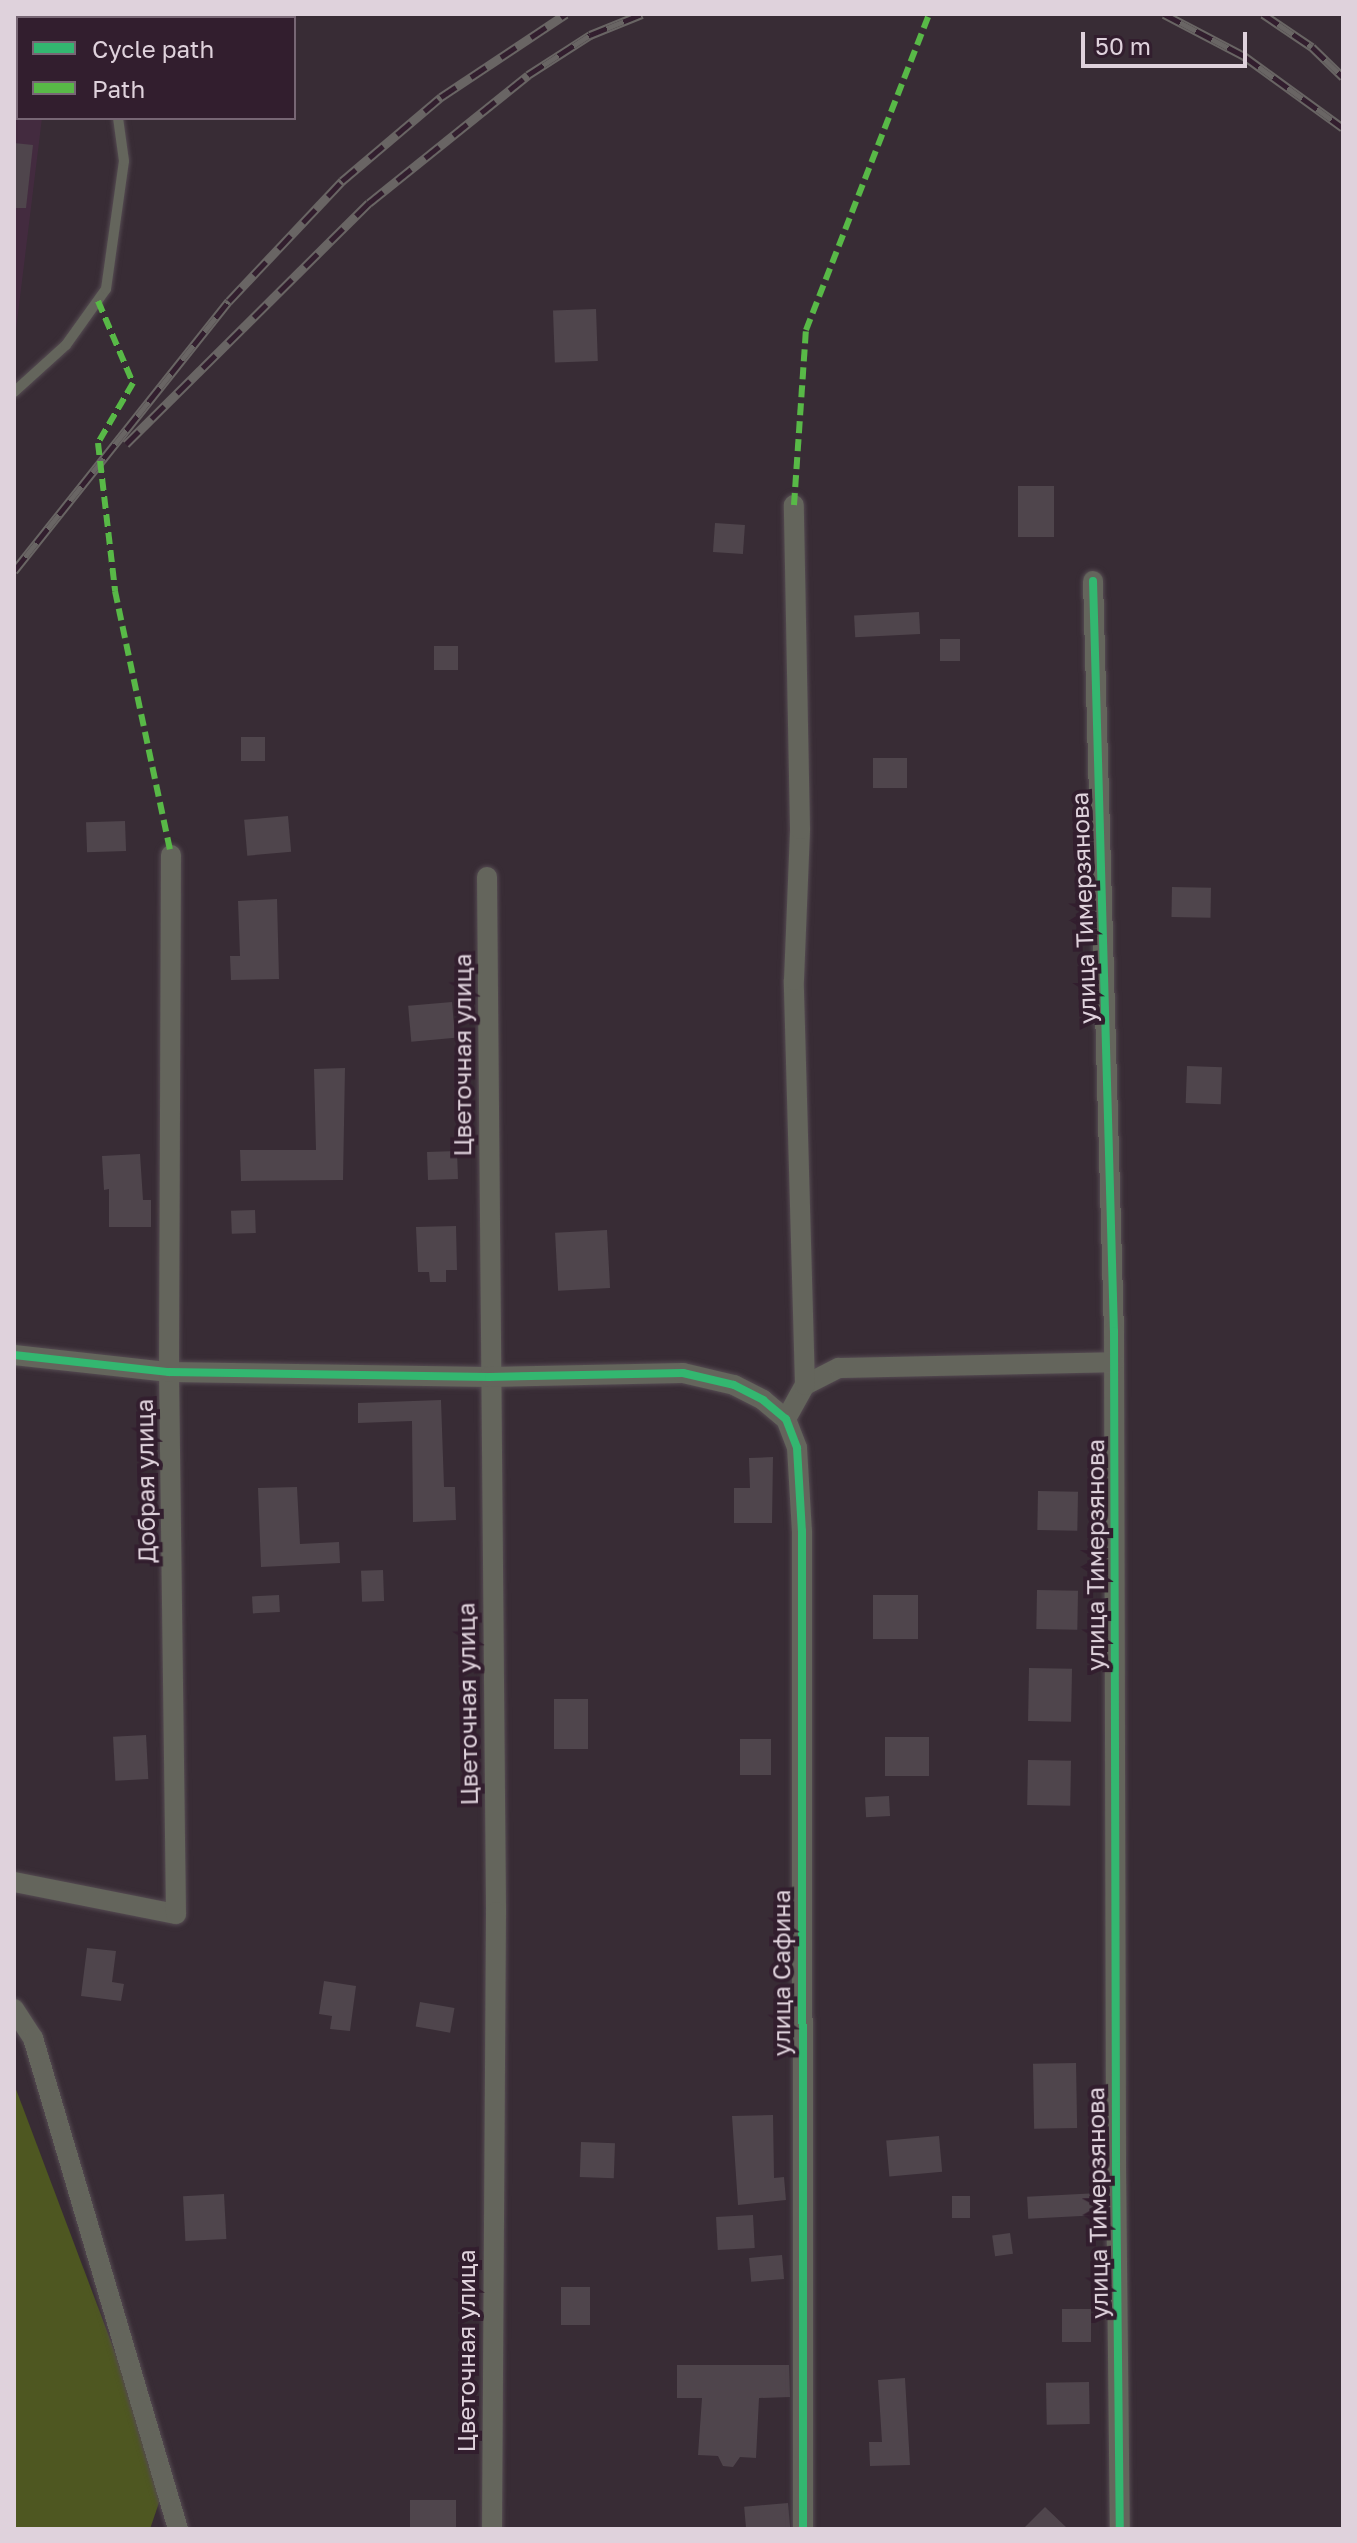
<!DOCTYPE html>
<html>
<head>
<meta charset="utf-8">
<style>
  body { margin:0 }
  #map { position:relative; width:1357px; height:2543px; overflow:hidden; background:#382c35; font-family:"Golos Text",sans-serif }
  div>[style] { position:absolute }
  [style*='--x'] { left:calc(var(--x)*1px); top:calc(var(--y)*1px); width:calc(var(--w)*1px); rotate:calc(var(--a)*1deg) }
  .built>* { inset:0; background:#432b3f }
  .green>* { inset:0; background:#4e5721 }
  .building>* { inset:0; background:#4f454c; transform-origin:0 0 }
  .roads { filter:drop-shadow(0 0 2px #554b52) drop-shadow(0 0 2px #554b52) }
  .service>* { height:10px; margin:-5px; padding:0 5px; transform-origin:5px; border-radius:5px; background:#64655c }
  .minor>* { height:20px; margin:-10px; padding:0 10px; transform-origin:10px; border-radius:10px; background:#64655c }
  .rail>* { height:9px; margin-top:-4.5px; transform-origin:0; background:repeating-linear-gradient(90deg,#321e2e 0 18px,#696564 0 36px); box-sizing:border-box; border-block:2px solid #696564 }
  .quiet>* { height:6px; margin-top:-3px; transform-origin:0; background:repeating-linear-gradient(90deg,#58b947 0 12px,transparent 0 18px) }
  .cycleway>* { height:8px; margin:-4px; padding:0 4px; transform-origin:4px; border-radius:4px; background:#33b770 }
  span { translate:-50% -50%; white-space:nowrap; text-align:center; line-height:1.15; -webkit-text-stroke:8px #321e2e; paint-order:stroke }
  .street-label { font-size:24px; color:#dfd2dc }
  .frame { position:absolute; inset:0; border:16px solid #dfd2dc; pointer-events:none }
  .legend { position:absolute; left:16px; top:16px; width:280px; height:104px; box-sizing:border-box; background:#321e2e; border:2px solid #776674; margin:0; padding:10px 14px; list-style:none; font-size:24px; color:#dfd2dc }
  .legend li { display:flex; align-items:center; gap:16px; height:40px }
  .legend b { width:40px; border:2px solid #776674 }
  .scale { position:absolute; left:1081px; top:32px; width:166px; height:36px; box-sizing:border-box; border:4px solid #dfd2dc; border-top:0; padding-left:10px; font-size:24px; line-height:28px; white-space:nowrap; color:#dfd2dc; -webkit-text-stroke:6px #321e2e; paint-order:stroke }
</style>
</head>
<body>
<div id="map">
  <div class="built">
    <div style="clip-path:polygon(14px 14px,54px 14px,54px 18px,18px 18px,18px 118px,42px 118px,16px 330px)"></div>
  </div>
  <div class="green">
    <div style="clip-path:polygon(14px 2084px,165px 2485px,150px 2529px,14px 2529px)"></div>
  </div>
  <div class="building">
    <div style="clip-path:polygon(14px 143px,33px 145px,26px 208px,14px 208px)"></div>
    <div style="left:596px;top:309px;width:52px;height:43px;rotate:88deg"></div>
    <div style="left:1018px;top:486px;width:36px;height:51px"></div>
    <div style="left:715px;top:523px;width:30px;height:29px;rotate:4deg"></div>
    <div style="left:919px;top:612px;width:22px;height:65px;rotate:87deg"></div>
    <div style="left:940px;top:639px;width:20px;height:22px"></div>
    <div style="left:434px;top:646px;width:24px;height:24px"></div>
    <div style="left:241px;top:737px;width:24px;height:24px"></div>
    <div style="left:873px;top:758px;width:34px;height:30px"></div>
    <div style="left:288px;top:816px;width:36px;height:44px;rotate:85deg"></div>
    <div style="left:125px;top:821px;width:30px;height:39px;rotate:88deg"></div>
    <div style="left:1172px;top:887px;width:39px;height:30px;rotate:1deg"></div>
    <div style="clip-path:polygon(277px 899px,279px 979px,231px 980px,230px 956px,240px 956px,238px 901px)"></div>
    <div style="left:452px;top:1002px;width:36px;height:44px;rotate:85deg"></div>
    <div style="left:1187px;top:1066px;width:35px;height:37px;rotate:2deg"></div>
    <div style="clip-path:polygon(345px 1068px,343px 1180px,241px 1181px,240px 1150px,316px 1150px,314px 1069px)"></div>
    <div style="left:457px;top:1151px;width:28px;height:30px;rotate:88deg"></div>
    <div style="clip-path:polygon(140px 1154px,143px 1200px,151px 1200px,151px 1227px,109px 1227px,109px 1189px,104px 1190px,102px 1156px)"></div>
    <div style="left:255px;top:1210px;width:23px;height:24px;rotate:88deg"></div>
    <div style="clip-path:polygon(456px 1226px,457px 1270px,446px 1270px,446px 1282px,430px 1282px,429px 1272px,418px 1272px,416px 1227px)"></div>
    <div style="left:607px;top:1230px;width:58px;height:52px;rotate:87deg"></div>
    <div style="clip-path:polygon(441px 1400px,444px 1487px,455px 1487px,456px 1520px,413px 1522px,412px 1421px,358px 1423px,358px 1403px)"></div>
    <div style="clip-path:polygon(773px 1457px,772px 1523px,734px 1523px,734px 1488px,750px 1488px,749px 1458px)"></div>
    <div style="clip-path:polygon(297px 1487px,300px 1544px,339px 1542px,340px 1563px,261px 1567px,258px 1488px)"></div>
    <div style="left:1038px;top:1491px;width:40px;height:39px;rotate:1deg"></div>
    <div style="left:383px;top:1570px;width:31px;height:22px;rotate:88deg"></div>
    <div style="left:1037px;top:1590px;width:41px;height:39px;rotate:1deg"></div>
    <div style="left:279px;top:1595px;width:17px;height:27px;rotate:87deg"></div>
    <div style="left:873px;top:1595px;width:45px;height:44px"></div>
    <div style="left:1029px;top:1668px;width:43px;height:53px;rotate:1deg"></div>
    <div style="left:554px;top:1699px;width:34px;height:50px"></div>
    <div style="left:146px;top:1735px;width:44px;height:33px;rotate:87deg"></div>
    <div style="left:885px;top:1737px;width:44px;height:39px"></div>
    <div style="left:740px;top:1739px;width:31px;height:36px"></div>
    <div style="left:1028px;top:1760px;width:43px;height:45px;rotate:1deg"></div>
    <div style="left:889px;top:1796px;width:20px;height:24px;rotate:87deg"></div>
    <div style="clip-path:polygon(87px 1948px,116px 1951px,112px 1982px,124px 1984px,121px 2001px,81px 1996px)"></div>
    <div style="clip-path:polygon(324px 1981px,356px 1986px,350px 2031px,330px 2029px,332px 2016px,319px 2014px)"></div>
    <div style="left:420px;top:2002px;width:35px;height:25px;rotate:10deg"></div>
    <div style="left:1076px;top:2063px;width:65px;height:43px;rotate:89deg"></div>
    <div style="clip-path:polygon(773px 2115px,774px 2178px,784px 2177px,786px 2200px,738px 2205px,732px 2116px)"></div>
    <div style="left:939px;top:2136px;width:36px;height:53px;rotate:85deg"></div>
    <div style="left:581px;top:2142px;width:34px;height:35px;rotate:2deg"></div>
    <div style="left:1099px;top:2193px;width:22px;height:72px;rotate:87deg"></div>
    <div style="left:224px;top:2194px;width:45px;height:41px;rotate:87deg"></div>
    <div style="left:952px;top:2196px;width:18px;height:22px"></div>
    <div style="left:753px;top:2215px;width:33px;height:37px;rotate:87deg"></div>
    <div style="left:1010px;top:2233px;width:21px;height:18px;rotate:82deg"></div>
    <div style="left:782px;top:2255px;width:24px;height:33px;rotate:85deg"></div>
    <div style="left:561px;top:2287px;width:29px;height:38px"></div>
    <div style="left:1062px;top:2309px;width:29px;height:33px"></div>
    <div style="clip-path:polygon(677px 2365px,789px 2365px,790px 2397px,759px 2398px,756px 2458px,740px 2457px,733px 2467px,723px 2466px,718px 2456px,698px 2455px,702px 2398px,677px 2398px)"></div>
    <div style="clip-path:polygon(905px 2378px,910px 2465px,870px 2466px,869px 2442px,882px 2442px,878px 2380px)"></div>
    <div style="left:1089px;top:2382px;width:42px;height:43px;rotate:89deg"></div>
    <div style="left:456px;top:2500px;width:29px;height:46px;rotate:90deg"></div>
    <div style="left:788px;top:2503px;width:25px;height:44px;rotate:85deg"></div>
    <div style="clip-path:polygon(1045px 2507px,1068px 2529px,1023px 2529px)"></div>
  </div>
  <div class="roads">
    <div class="service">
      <div style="--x:117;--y:18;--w:4;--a:-76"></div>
      <div style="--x:14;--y:64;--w:4;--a:0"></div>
      <div style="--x:14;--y:392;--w:70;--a:-42.1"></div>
      <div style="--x:66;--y:345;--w:69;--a:-54.5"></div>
      <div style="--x:106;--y:289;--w:129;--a:-82"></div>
      <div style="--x:124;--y:161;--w:43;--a:-97.9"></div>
    </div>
    <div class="minor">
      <div style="--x:1093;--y:581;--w:750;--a:88.4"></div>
      <div style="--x:1114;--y:1331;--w:835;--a:89.86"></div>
      <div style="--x:1116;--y:2166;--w:363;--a:89.4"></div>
      <div style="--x:487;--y:877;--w:1035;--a:89.5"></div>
      <div style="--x:496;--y:1912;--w:617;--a:90.37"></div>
      <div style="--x:14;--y:1355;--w:156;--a:6.3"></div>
      <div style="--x:169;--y:1372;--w:320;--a:0.9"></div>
      <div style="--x:489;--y:1377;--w:194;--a:-1.2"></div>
      <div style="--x:683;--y:1373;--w:52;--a:13.2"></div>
      <div style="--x:734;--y:1385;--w:33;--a:27"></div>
      <div style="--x:763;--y:1400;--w:30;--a:40"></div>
      <div style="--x:786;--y:1419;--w:31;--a:69"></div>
      <div style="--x:797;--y:1448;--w:83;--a:86.6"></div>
      <div style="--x:802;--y:1531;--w:998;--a:89.94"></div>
      <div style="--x:805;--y:1385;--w:38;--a:-27"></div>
      <div style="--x:839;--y:1368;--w:275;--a:-1.2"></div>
      <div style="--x:786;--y:1419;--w:39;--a:-61"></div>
      <div style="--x:805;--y:1385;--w:405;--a:-91.6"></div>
      <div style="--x:794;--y:980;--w:151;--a:-87.7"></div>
      <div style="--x:800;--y:829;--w:324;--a:-91.1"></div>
      <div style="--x:14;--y:1882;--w:165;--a:11.2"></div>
      <div style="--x:176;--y:1914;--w:542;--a:-90.74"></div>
      <div style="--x:169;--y:1372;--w:517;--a:-89.78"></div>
      <div style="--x:14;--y:2009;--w:35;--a:57"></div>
      <div style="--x:33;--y:2038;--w:512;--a:73.55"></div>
    </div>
  </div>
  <div class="rail">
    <div style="--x:1164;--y:14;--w:90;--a:27.7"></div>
    <div style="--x:1244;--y:56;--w:122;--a:36"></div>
    <div style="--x:1263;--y:14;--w:59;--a:34"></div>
    <div style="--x:1312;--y:47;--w:43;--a:44.1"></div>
    <div style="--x:126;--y:444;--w:342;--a:-44.8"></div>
    <div style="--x:369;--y:203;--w:204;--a:-38.8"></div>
    <div style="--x:528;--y:75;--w:74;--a:-32.8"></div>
    <div style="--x:590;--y:35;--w:56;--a:-22"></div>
    <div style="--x:14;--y:571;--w:345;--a:-51.5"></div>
    <div style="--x:229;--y:301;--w:165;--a:-46.7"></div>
    <div style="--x:342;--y:181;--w:130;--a:-40.3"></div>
    <div style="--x:441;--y:97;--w:150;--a:-33.6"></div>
  </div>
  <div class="quiet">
    <div style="--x:98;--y:301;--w:89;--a:66.9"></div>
    <div style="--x:133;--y:383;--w:69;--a:120.3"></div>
    <div style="--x:98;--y:443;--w:149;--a:83.4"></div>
    <div style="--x:115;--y:591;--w:270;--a:78"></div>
    <div style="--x:794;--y:505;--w:175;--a:-86.1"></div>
    <div style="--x:806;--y:330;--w:339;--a:-68.7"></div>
  </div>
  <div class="cycleway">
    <div style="--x:1093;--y:581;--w:750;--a:88.4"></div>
    <div style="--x:1114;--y:1331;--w:835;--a:89.86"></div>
    <div style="--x:1116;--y:2166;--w:363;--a:89.4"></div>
    <div style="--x:14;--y:1355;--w:156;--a:6.3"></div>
    <div style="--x:169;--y:1372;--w:320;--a:0.9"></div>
    <div style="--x:489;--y:1377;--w:194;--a:-1.2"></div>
    <div style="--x:683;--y:1373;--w:52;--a:13.2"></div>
    <div style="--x:734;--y:1385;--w:33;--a:27"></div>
    <div style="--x:763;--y:1400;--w:30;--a:40"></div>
    <div style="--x:786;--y:1419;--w:31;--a:69"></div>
    <div style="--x:797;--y:1448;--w:83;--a:86.6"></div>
    <div style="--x:802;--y:1531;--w:998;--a:89.94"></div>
  </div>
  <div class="street-label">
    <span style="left:1083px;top:908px;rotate:-92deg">улица Тимерзянова</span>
    <span style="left:462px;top:1055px;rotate:-90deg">Цветочная улица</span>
    <span style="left:145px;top:1481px;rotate:-91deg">Добрая улица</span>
    <span style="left:1095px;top:1555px;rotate:-90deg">улица Тимерзянова</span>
    <span style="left:467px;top:1704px;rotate:-91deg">Цветочная улица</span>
    <span style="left:781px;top:1973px;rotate:-90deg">улица Сафина</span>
    <span style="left:1097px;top:2203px;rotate:-91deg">улица Тимерзянова</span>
    <span style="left:466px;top:2351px;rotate:-90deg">Цветочная улица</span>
  </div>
  <div class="frame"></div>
  <ul class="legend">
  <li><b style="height:10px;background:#33b770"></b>Cycle path</li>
  <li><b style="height:10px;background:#58b947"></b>Path</li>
  </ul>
  <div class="scale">50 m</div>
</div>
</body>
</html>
